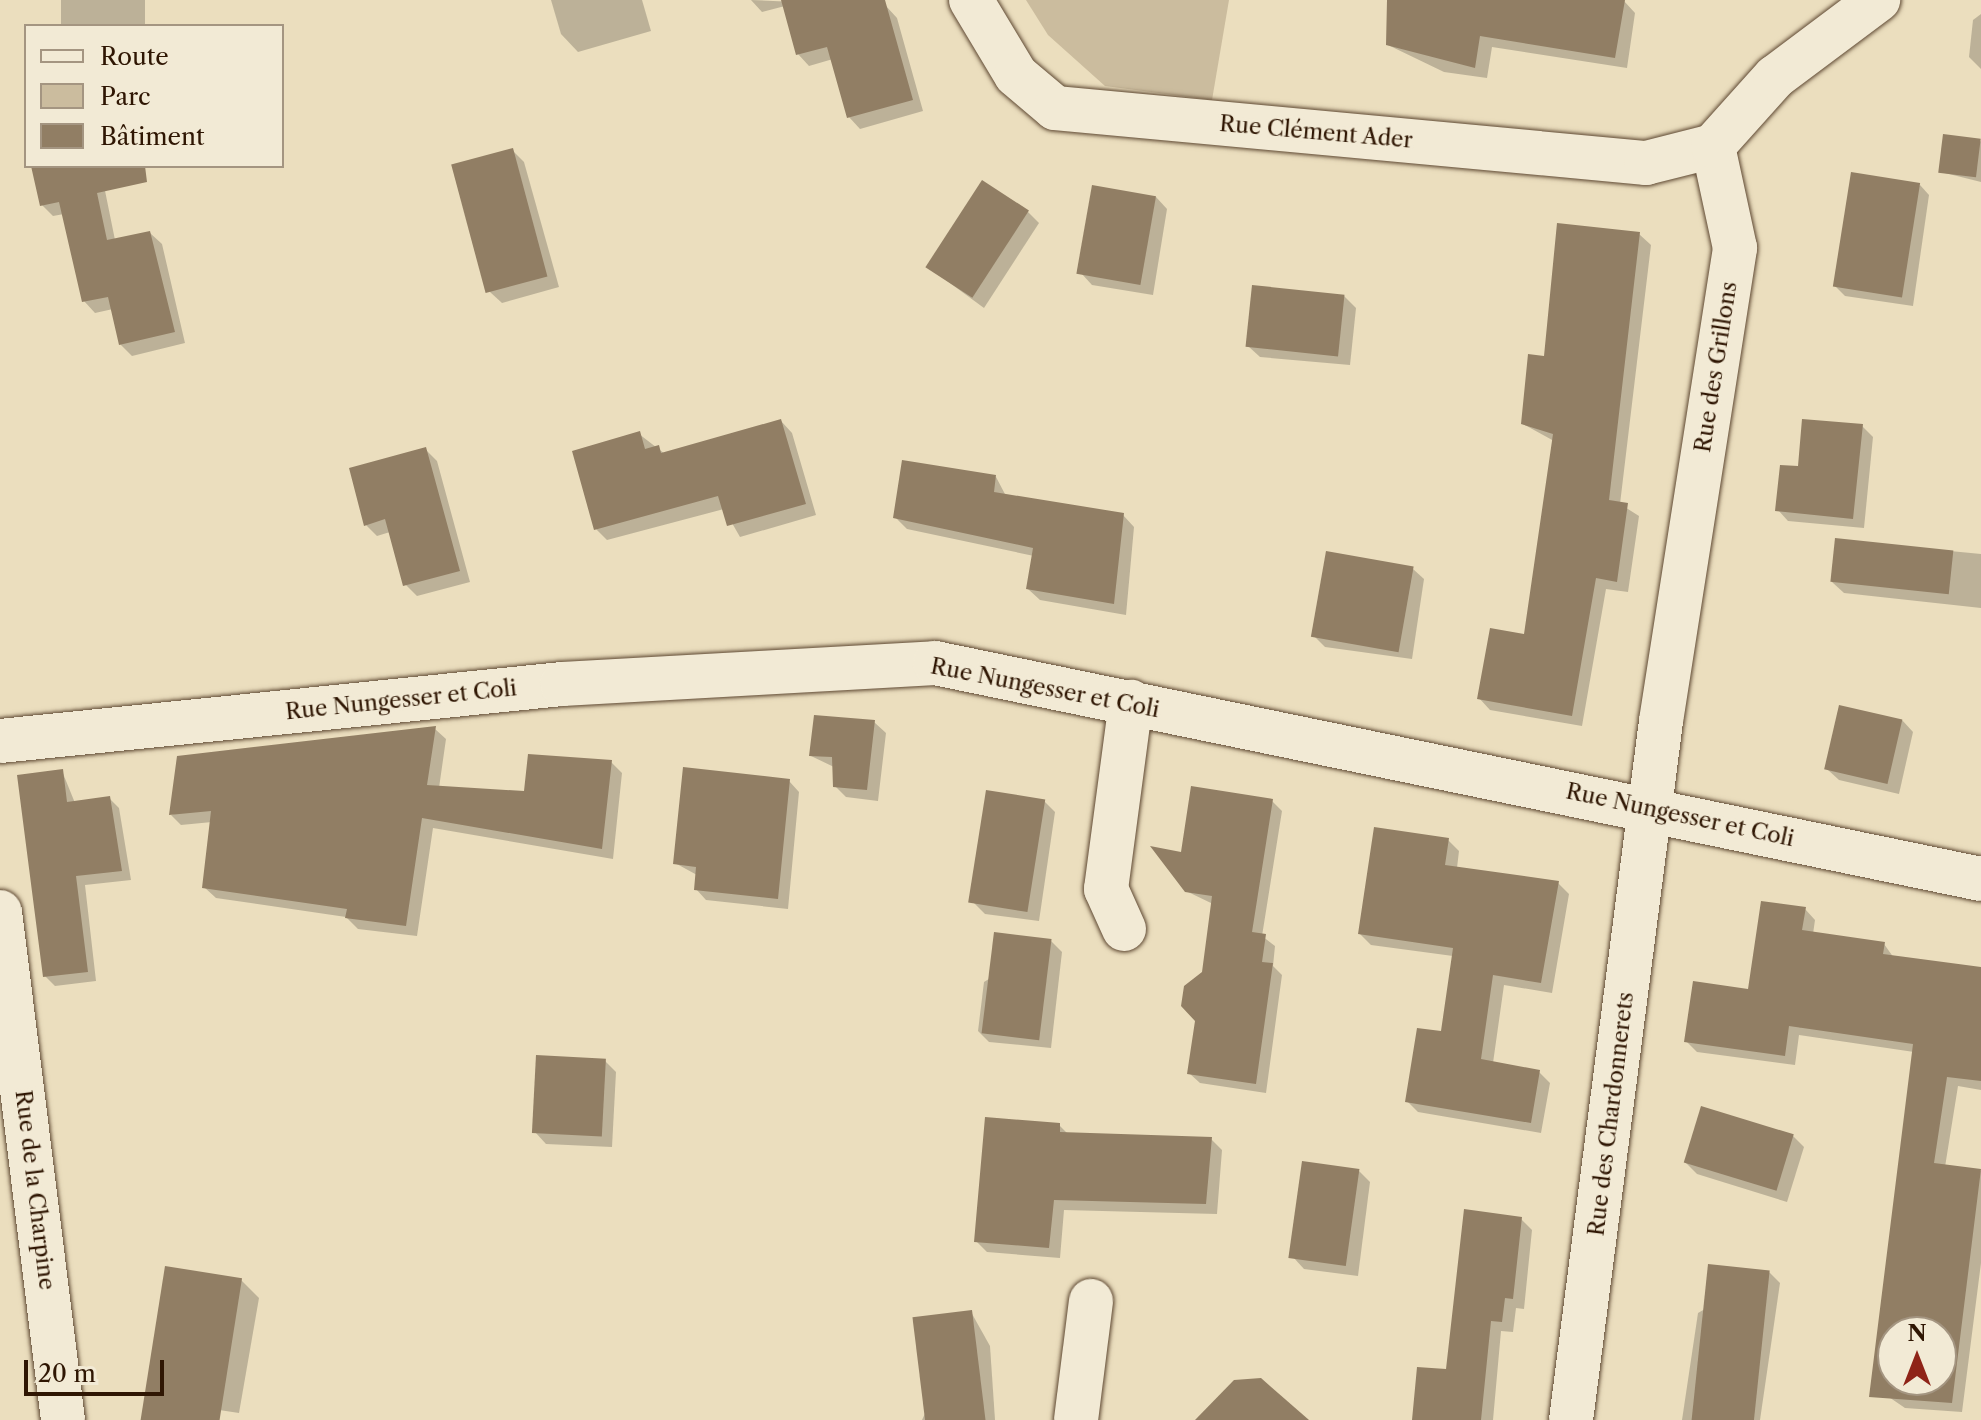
<!DOCTYPE html>
<html>
<head>
<meta charset="utf-8">
<style>
  body { margin:0 }
  #map { position:relative; width:1981px; height:1420px; overflow:hidden; background:#ebdebe; font-family:"Libre Caslon Text",serif }
  div>[style] { position:absolute }
  [style*='--x'] { left:calc(var(--x)*1px); top:calc(var(--y)*1px); width:calc(var(--w)*1px); rotate:calc(var(--a)*1deg) }
  .green>* { inset:0; background:#cbbc9e }
  .shadow>* { inset:0; background:#0003; transform-origin:0 0 }
  .building>* { inset:0; background:#917e64; transform-origin:0 0 }
  .roads { filter:drop-shadow(0 0 2px #5e4832) drop-shadow(0 0 2px #5e4832) }
  .street>* { height:44px; margin:-22px; padding:0 22px; transform-origin:22px; border-radius:22px; background:#f2ead5 }
  span { translate:-50% -50%; white-space:nowrap; text-align:center; line-height:1.15; -webkit-text-stroke:6px #f2ead5; paint-order:stroke }
  .street-label { font-size:22px; color:#2f1603 }
  .legend { position:absolute; left:24px; top:24px; width:260px; height:144px; box-sizing:border-box; background:#f2ead5; border:2px solid #a49581; margin:0; padding:10px 14px; list-style:none; font-size:24px; color:#2f1603 }
  .legend li { display:flex; align-items:center; gap:16px; height:40px }
  .legend b { width:40px; border:2px solid #a49581 }
  .north { position:absolute; left:1877px; top:1316px; width:80px; height:80px; box-sizing:border-box; background:#f2ead5; border:2px solid #a49581; border-radius:50%; rotate:0deg; font-size:22px; font-weight:700; line-height:32px; text-align:center; color:#2f1603 }
  .north::after { content:''; display:block; margin:auto; width:28px; height:36px; background:#8f2418; clip-path:polygon(50% 0,100% 100%,50% 72%,0 100%) }
  .scale { position:absolute; left:24px; top:1360px; width:140px; height:36px; box-sizing:border-box; border:4px solid #2f1603; border-top:0; padding-left:10px; font-size:24px; line-height:28px; white-space:nowrap; color:#2f1603; -webkit-text-stroke:6px #f2ead5; paint-order:stroke }
</style>
</head>
<body>
<div id="map">
  <div class="green">
    <div style="clip-path:polygon(1026px 0,1229px 0,1212px 100px,1105px 86px,1048px 35px)"></div>
  </div>
  <div class="shadow">
    <div style="left:61px;top:0;width:84px;height:27px"></div>
    <div style="clip-path:polygon(551px 0,642px 0,651px 31px,578px 52px,561px 34px)"></div>
    <div style="clip-path:polygon(751px 0,886px 6px,897px 18px,923px 111px,860px 129px,849px 117px,833px 59px,809px 66px,798px 54px,785px 6px,762px 12px)"></div>
    <div style="clip-path:polygon(1395px 0,1624px 1px,1635px 13px,1627px 68px,1492px 47px,1487px 78px,1444px 72px,1388px 45px)"></div>
    <div style="clip-path:polygon(1981px 14px,1981px 69px,1969px 57px,1973px 20px)"></div>
    <div style="clip-path:polygon(1981px 141px,1981px 182px,1941px 172px)"></div>
    <div style="clip-path:polygon(512px 150px,524px 162px,559px 287px,502px 303px,490px 292px)"></div>
    <div style="clip-path:polygon(33px 166px,100px 166px,115px 240px,150px 233px,162px 244px,185px 343px,132px 356px,120px 344px,113px 309px,95px 313px,84px 301px,64px 214px,53px 216px,42px 205px)"></div>
    <div style="clip-path:polygon(1920px 185px,1929px 195px,1913px 306px,1845px 296px,1835px 286px)"></div>
    <div style="clip-path:polygon(1156px 197px,1167px 209px,1153px 295px,1092px 285px,1081px 273px)"></div>
    <div style="clip-path:polygon(1028px 212px,1039px 223px,984px 308px,928px 267px)"></div>
    <div style="clip-path:polygon(1639px 234px,1651px 245px,1620px 504px,1639px 516px,1628px 592px,1606px 589px,1582px 726px,1490px 710px,1479px 698px,1526px 637px,1554px 441px,1523px 424px,1545px 358px)"></div>
    <div style="clip-path:polygon(1344px 296px,1356px 308px,1350px 365px,1260px 357px,1248px 346px)"></div>
    <div style="clip-path:polygon(781px 421px,792px 433px,816px 515px,740px 537px,724px 509px,607px 540px,596px 529px,639px 434px,665px 454px)"></div>
    <div style="clip-path:polygon(1862px 426px,1873px 437px,1864px 528px,1788px 521px,1778px 510px,1799px 469px)"></div>
    <div style="clip-path:polygon(425px 449px,437px 461px,470px 582px,417px 596px,405px 584px,390px 532px,377px 536px,366px 525px)"></div>
    <div style="clip-path:polygon(996px 477px,1006px 496px,1123px 515px,1134px 527px,1126px 615px,1040px 600px,1028px 589px,1034px 556px,907px 529px,895px 517px)"></div>
    <div style="clip-path:polygon(1837px 540px,1981px 554px,1981px 608px,1844px 593px,1832px 582px)"></div>
    <div style="clip-path:polygon(1413px 569px,1424px 579px,1412px 659px,1325px 647px,1314px 636px)"></div>
    <div style="clip-path:polygon(1902px 720px,1913px 732px,1899px 794px,1839px 780px,1827px 769px)"></div>
    <div style="clip-path:polygon(874px 722px,886px 733px,878px 801px,846px 797px,835px 786px,834px 767px,811px 756px)"></div>
    <div style="clip-path:polygon(435px 729px,446px 739px,439px 788px,526px 793px,611px 762px,622px 773px,613px 859px,433px 828px,417px 936px,358px 929px,346px 917px,216px 898px,204px 887px,212px 822px,181px 825px,171px 815px)"></div>
    <div style="clip-path:polygon(62px 771px,75px 803px,109px 798px,119px 808px,131px 880px,85px 885px,96px 981px,55px 986px,45px 976px)"></div>
    <div style="clip-path:polygon(789px 781px,799px 792px,788px 909px,706px 900px,696px 889px,697px 875px,675px 863px)"></div>
    <div style="clip-path:polygon(1044px 801px,1055px 812px,1039px 921px,985px 914px,973px 902px)"></div>
    <div style="clip-path:polygon(1272px 801px,1282px 811px,1262px 936px,1275px 946px,1273px 966px,1282px 975px,1266px 1093px,1200px 1083px,1189px 1073px,1213px 904px,1186px 891px,1182px 855px)"></div>
    <div style="clip-path:polygon(1448px 840px,1459px 851px,1457px 868px,1558px 883px,1569px 894px,1552px 993px,1504px 985px,1493px 1063px,1539px 1072px,1550px 1083px,1541px 1133px,1418px 1112px,1407px 1101px,1443px 1034px,1453px 956px,1371px 945px,1360px 934px)"></div>
    <div style="clip-path:polygon(evenodd,1805px 909px,1815px 920px,1813px 934px,1884px 944px,1894px 958px,1981px 969px,1981px 1090px,1958px 1086px,1945px 1167px,1981px 1171px,1981px 1263px,1962px 1412px,1905px 1408px,1883px 1393px,1914px 1052px,1799px 1035px,1795px 1065px,1697px 1052px,1686px 1041px,1750px 991px,1805px 909px,1893px 1332px,1941px 1332px,1941px 1380px,1893px 1380px,1893px 1332px)"></div>
    <div style="clip-path:polygon(1051px 941px,1062px 952px,1051px 1048px,989px 1042px,978px 1031px,984px 982px)"></div>
    <div style="clip-path:polygon(605px 1061px,616px 1072px,612px 1147px,546px 1144px,535px 1132px)"></div>
    <div style="clip-path:polygon(1059px 1125px,1068px 1134px,1211px 1139px,1222px 1150px,1217px 1214px,1064px 1210px,1060px 1258px,987px 1252px,976px 1241px)"></div>
    <div style="clip-path:polygon(1793px 1136px,1804px 1147px,1787px 1202px,1697px 1174px,1686px 1163px)"></div>
    <div style="clip-path:polygon(1358px 1170px,1370px 1182px,1358px 1276px,1304px 1269px,1293px 1257px)"></div>
    <div style="clip-path:polygon(1521px 1219px,1532px 1230px,1524px 1309px,1516px 1308px,1513px 1332px,1501px 1331px,1493px 1420px,1414px 1420px,1447px 1372px)"></div>
    <div style="clip-path:polygon(1769px 1272px,1780px 1283px,1760px 1420px,1682px 1420px,1698px 1313px)"></div>
    <div style="clip-path:polygon(241px 1280px,259px 1298px,239px 1413px,166px 1402px)"></div>
    <div style="clip-path:polygon(971px 1312px,990px 1346px,995px 1420px,922px 1420px)"></div>
  </div>
  <div class="building">
    <div style="clip-path:polygon(781px 0,885px 0,913px 100px,847px 118px,827px 47px,796px 55px)"></div>
    <div style="clip-path:polygon(1387px 0,1625px 0,1615px 58px,1480px 36px,1475px 68px,1386px 45px)"></div>
    <div style="left:1943px;top:134px;width:38px;height:39px;rotate:7deg"></div>
    <div style="left:513px;top:148px;width:133px;height:64px;rotate:75deg"></div>
    <div style="clip-path:polygon(31px 166px,145px 166px,147px 182px,97px 193px,107px 240px,150px 231px,175px 332px,119px 345px,108px 297px,82px 302px,59px 202px,40px 206px)"></div>
    <div style="left:1851px;top:172px;width:70px;height:116px;rotate:9deg"></div>
    <div style="left:982px;top:180px;width:56px;height:104px;rotate:33deg"></div>
    <div style="left:1092px;top:185px;width:65px;height:90px;rotate:10deg"></div>
    <div style="clip-path:polygon(1557px 223px,1640px 232px,1609px 500px,1628px 503px,1617px 582px,1596px 578px,1572px 716px,1477px 699px,1490px 628px,1524px 634px,1553px 434px,1521px 424px,1528px 354px,1544px 356px)"></div>
    <div style="left:1252px;top:285px;width:93px;height:62px;rotate:6deg"></div>
    <div style="clip-path:polygon(781px 419px,806px 504px,727px 526px,718px 496px,594px 530px,572px 451px,640px 431px,645px 449px,659px 445px,661px 453px)"></div>
    <div style="clip-path:polygon(1802px 419px,1863px 424px,1853px 519px,1775px 511px,1780px 465px,1798px 466px)"></div>
    <div style="clip-path:polygon(426px 447px,460px 571px,403px 586px,385px 519px,364px 526px,349px 468px)"></div>
    <div style="clip-path:polygon(902px 460px,996px 475px,994px 492px,1124px 513px,1114px 604px,1026px 589px,1033px 548px,893px 518px)"></div>
    <div style="left:1835px;top:538px;width:119px;height:44px;rotate:6deg"></div>
    <div style="left:1326px;top:551px;width:89px;height:87px;rotate:10deg"></div>
    <div style="left:1839px;top:705px;width:65px;height:66px;rotate:13deg"></div>
    <div style="clip-path:polygon(814px 715px,875px 720px,867px 790px,833px 787px,832px 757px,809px 756px)"></div>
    <div style="clip-path:polygon(436px 726px,427px 785px,524px 791px,528px 754px,612px 760px,602px 849px,422px 818px,406px 926px,345px 918px,347px 909px,202px 888px,211px 811px,169px 815px,177px 756px)"></div>
    <div style="clip-path:polygon(683px 767px,790px 779px,778px 899px,694px 890px,696px 867px,673px 864px)"></div>
    <div style="clip-path:polygon(63px 769px,67px 802px,110px 796px,122px 871px,76px 876px,88px 972px,43px 977px,17px 775px)"></div>
    <div style="clip-path:polygon(1191px 786px,1273px 799px,1252px 932px,1266px 934px,1262px 962px,1273px 963px,1256px 1084px,1187px 1074px,1195px 1021px,1181px 1006px,1184px 986px,1202px 972px,1212px 896px,1185px 892px,1150px 846px,1181px 852px)"></div>
    <div style="left:986px;top:790px;width:60px;height:114px;rotate:9deg"></div>
    <div style="clip-path:polygon(1374px 827px,1449px 838px,1445px 865px,1559px 881px,1541px 983px,1493px 975px,1481px 1059px,1540px 1070px,1531px 1123px,1405px 1102px,1417px 1028px,1441px 1031px,1453px 948px,1358px 934px)"></div>
    <div style="clip-path:polygon(evenodd,1761px 901px,1806px 907px,1802px 930px,1885px 942px,1883px 954px,1981px 967px,1981px 1081px,1947px 1077px,1934px 1163px,1981px 1169px,1952px 1403px,1869px 1397px,1913px 1044px,1789px 1026px,1785px 1056px,1684px 1042px,1693px 981px,1748px 989px,1761px 901px,1893px 1332px,1941px 1332px,1941px 1380px,1893px 1380px,1893px 1332px)"></div>
    <div style="left:994px;top:932px;width:58px;height:102px;rotate:7deg"></div>
    <div style="left:536px;top:1055px;width:70px;height:78px;rotate:3deg"></div>
    <div style="left:1701px;top:1106px;width:97px;height:59px;rotate:17deg"></div>
    <div style="clip-path:polygon(985px 1117px,1060px 1123px,1060px 1132px,1212px 1137px,1206px 1204px,1054px 1200px,1049px 1248px,974px 1242px)"></div>
    <div style="left:1302px;top:1161px;width:58px;height:98px;rotate:8deg"></div>
    <div style="clip-path:polygon(1464px 1209px,1522px 1217px,1513px 1299px,1505px 1298px,1502px 1322px,1491px 1321px,1481px 1420px,1412px 1420px,1417px 1367px,1446px 1369px)"></div>
    <div style="left:1708px;top:1264px;width:62px;height:158px;rotate:6deg"></div>
    <div style="left:165px;top:1266px;width:78px;height:156px;rotate:9deg"></div>
    <div style="left:972px;top:1310px;width:111px;height:60px;rotate:83deg"></div>
    <div style="clip-path:polygon(1261px 1378px,1309px 1420px,1195px 1420px,1234px 1380px)"></div>
  </div>
  <div class="roads">
    <div class="street">
      <div style="--x:971;--y:0;--w:87;--a:59"></div>
      <div style="--x:1016;--y:75;--w:51;--a:40.2"></div>
      <div style="--x:1055;--y:108;--w:594;--a:5.32"></div>
      <div style="--x:1646;--y:163;--w:69;--a:-14.2"></div>
      <div style="--x:0;--y:741;--w:565;--a:-5.79"></div>
      <div style="--x:562;--y:684;--w:374;--a:-3.2"></div>
      <div style="--x:935;--y:663;--w:1068;--a:11.67"></div>
      <div style="--x:0;--y:912;--w:512;--a:82.93"></div>
      <div style="--x:1124;--y:929;--w:44;--a:-114.2"></div>
      <div style="--x:1106;--y:889;--w:189;--a:-82.4"></div>
      <div style="--x:1076;--y:1420;--w:120;--a:-82.8"></div>
      <div style="--x:1571;--y:1420;--w:705;--a:-82.66"></div>
      <div style="--x:1661;--y:721;--w:479;--a:-81.1"></div>
      <div style="--x:1735;--y:248;--w:104;--a:-102.2"></div>
      <div style="--x:1713;--y:146;--w:93;--a:-48.1"></div>
      <div style="--x:1775;--y:77;--w:129;--a:-36.8"></div>
    </div>
  </div>
  <div class="street-label">
    <span style="left:1316px;top:132px;rotate:5deg">Rue Clément Ader</span>
    <span style="left:1716px;top:367px;rotate:-81deg">Rue des Grillons</span>
    <span style="left:1045px;top:688px;rotate:11deg">Rue Nungesser et Coli</span>
    <span style="left:401px;top:700px;rotate:-6deg">Rue Nungesser et Coli</span>
    <span style="left:1680px;top:815px;rotate:12deg">Rue Nungesser et Coli</span>
    <span style="left:1611px;top:1114px;rotate:-83deg">Rue des Chardonnerets</span>
    <span style="left:35px;top:1190px;rotate:83deg">Rue de la Charpine</span>
  </div>
  <ul class="legend">
  <li><b style="height:10px;background:#f2ead5"></b>Route</li>
  <li><b style="height:22px;background:#cbbc9e"></b>Parc</li>
  <li><b style="height:22px;background:#917e64"></b>Bâtiment</li>
  </ul>
  <div class="north">N</div>
  <div class="scale">20 m</div>
</div>
</body>
</html>
